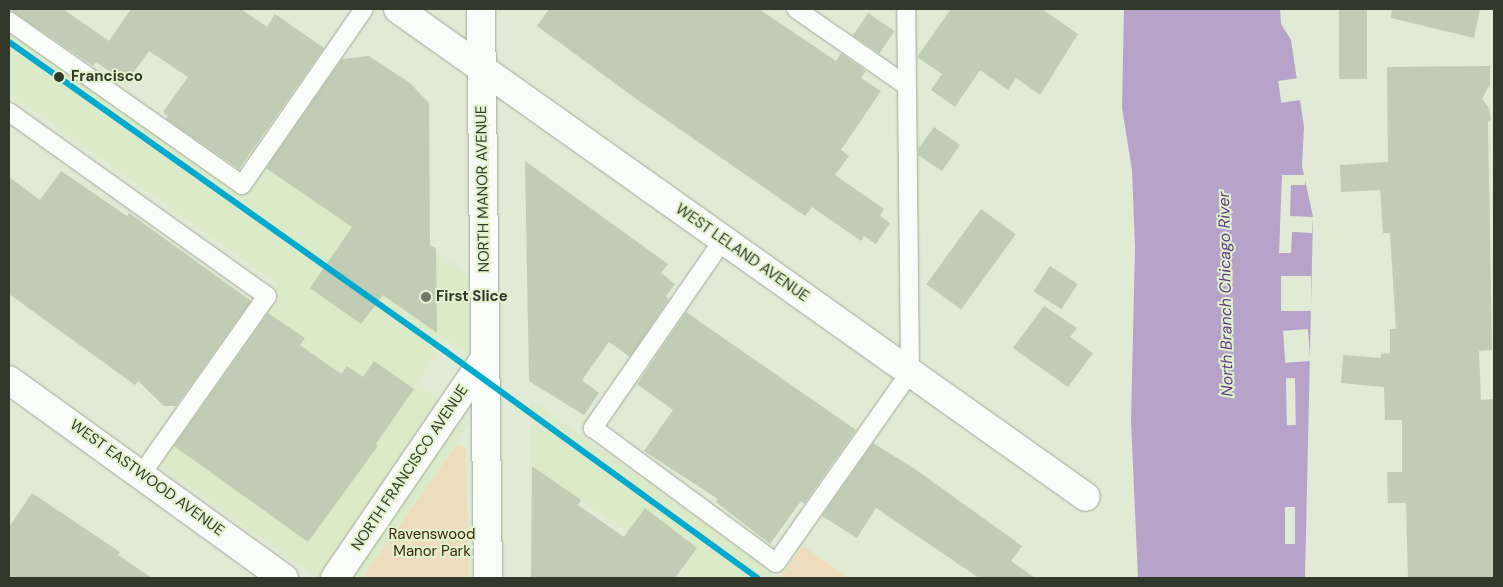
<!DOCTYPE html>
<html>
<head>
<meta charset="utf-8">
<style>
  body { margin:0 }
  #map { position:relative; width:1503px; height:587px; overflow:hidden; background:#e0ead5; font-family:"DM Sans",sans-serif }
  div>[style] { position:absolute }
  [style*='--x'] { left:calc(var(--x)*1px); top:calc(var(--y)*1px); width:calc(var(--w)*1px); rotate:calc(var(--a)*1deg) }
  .built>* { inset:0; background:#dbebc9 }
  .green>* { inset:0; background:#edddbd }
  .water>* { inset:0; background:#b7a3c9 }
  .pier>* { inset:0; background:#e0ead5; transform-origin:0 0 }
  .building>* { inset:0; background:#c1ccb5; transform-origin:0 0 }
  .roads { filter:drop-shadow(0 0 1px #a1a998) drop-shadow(0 0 1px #a1a998) }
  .service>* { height:18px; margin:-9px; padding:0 9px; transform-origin:9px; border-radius:9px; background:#fafcf9 }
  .minor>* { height:28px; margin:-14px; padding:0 14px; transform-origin:14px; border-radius:14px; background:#fafcf9 }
  .metro-1>* { height:6px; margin:-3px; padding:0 3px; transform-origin:3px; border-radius:3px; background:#00a9ce }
  .dots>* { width:14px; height:14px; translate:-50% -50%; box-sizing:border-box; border:2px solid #e0f3cc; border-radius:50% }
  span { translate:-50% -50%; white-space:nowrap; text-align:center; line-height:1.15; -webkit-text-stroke:4px #e0f3cc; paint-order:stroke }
  .stop-label { font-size:15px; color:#32392a; font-weight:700 }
  .left { translate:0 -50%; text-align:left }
  .street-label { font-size:15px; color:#32392a }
  .poi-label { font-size:15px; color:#32392a; font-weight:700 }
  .park-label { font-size:15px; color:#3d270d }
  .water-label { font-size:16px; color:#643885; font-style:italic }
  .frame { position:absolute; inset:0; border:10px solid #32392a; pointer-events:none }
</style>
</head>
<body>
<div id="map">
  <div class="built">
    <div style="clip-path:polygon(9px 30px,237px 192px,276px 136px,476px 280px,483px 364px,437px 333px,438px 352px,417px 383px,471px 422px,363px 578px,317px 578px,152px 460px,276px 283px,9px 94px)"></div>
    <div style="clip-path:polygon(530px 399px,780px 578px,691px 578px,537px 469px,530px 464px)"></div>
  </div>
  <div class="green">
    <div style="clip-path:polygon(456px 445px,462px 445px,466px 451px,469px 578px,363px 578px)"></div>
    <div style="clip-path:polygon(803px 546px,849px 578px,780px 578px)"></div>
  </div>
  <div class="water">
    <div style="clip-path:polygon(1124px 9px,1280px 9px,1281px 24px,1291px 40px,1304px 127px,1302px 166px,1313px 217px,1305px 578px,1138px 578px,1131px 421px,1135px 247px,1132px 170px,1122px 108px)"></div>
  </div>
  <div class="pier">
    <div style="left:1299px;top:78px;width:22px;height:21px;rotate:82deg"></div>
    <div style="clip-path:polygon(1282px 175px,1305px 175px,1305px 185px,1291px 185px,1290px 216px,1313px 217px,1312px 233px,1292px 232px,1291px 253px,1279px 253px)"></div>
    <div style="left:1281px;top:276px;width:30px;height:35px"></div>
    <div style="left:1308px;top:329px;width:32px;height:25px;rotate:86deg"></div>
    <div style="left:1295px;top:378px;width:47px;height:9px;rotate:89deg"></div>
    <div style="left:1285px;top:507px;width:10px;height:37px"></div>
  </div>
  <div class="building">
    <div style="clip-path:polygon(9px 9px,63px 9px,109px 41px,131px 9px,241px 9px,267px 27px,275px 14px,324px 48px,239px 169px,166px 119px,168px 116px,163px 112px,188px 77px,149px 51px,126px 83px,96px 62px,93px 66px)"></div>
    <div style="clip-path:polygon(549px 9px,759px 9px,836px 61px,841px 53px,866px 71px,861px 78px,881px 91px,841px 150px,849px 156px,835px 175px,884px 209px,880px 216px,890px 223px,876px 244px,864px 236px,861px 241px,812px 207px,805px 216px,639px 101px,537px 26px)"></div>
    <div style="clip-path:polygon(951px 9px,1042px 9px,1078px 34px,1040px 95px,1016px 78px,1008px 90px,980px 70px,955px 107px,931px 90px,942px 74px,917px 57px)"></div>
    <div style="left:1339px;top:9px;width:28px;height:70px"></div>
    <div style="clip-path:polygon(1392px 9px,1480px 9px,1474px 38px,1391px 18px)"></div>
    <div style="left:868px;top:13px;width:32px;height:27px;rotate:34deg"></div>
    <div style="clip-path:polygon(369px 56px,410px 83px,429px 103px,430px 245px,436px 248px,437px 333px,383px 295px,361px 324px,310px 288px,352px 227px,266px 168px,342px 59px)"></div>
    <div style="clip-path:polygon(1490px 66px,1490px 84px,1482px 99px,1489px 108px,1491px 119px,1488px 122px,1492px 350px,1479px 351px,1481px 400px,1493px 399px,1494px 578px,1408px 578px,1406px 503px,1388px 503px,1387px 472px,1402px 472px,1402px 420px,1385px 420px,1384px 387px,1341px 383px,1343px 355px,1381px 358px,1381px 354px,1390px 353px,1390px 329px,1396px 329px,1390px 233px,1383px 233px,1380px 190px,1341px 192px,1340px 165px,1388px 162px,1387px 67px)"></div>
    <div style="clip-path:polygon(934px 127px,960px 145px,942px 171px,918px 155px,918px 149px)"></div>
    <div style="clip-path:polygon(525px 161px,668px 264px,661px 273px,675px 284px,666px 296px,669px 299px,630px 357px,609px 342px,582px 380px,599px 393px,584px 415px,529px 381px)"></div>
    <div style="clip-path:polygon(61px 171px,127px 216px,129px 213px,251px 301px,176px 406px,164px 406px,138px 381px,135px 385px,9px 294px,9px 177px,40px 200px)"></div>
    <div style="left:981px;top:209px;width:43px;height:93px;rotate:36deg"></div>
    <div style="left:1050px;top:266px;width:33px;height:30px;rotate:33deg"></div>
    <div style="clip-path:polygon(1044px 306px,1077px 328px,1070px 337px,1093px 353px,1068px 387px,1013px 348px)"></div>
    <div style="clip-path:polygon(686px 312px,856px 430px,804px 504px,801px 501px,770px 544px,716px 502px,718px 499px,644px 451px,673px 410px,637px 384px)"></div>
    <div style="clip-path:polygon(268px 313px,305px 338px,300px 345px,341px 374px,347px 366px,363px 377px,374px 361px,414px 389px,376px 444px,378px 446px,308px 542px,174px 446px)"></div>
    <div style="clip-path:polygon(873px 443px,915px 469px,1022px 546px,1011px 561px,1035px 578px,979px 578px,876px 508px,857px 538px,822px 516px)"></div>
    <div style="clip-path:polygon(532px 466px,581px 500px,578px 505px,624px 537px,645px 508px,697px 548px,675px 578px,531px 578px)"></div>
    <div style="clip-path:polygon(32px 493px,120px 552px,118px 555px,152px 578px,9px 578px,9px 527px)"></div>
  </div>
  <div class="roads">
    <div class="service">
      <div style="--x:796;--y:9;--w:135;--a:34.7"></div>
      <div style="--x:9;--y:21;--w:285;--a:35.1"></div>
      <div style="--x:242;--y:185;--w:214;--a:-55.3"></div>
      <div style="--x:9;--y:112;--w:317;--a:35.5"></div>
      <div style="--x:267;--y:296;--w:217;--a:125.2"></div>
      <div style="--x:723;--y:240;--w:229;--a:124.7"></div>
      <div style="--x:593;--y:428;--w:227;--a:36.4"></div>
      <div style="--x:776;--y:563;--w:233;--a:-54.9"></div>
      <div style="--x:910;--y:372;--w:363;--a:-90.6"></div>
    </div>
    <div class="minor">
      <div style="--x:398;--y:9;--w:843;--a:35.35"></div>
      <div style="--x:481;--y:9;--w:569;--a:89.3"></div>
      <div style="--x:9;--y:380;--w:339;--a:35.8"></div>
      <div style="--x:335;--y:578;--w:266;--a:-55.7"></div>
    </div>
  </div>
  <div class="metro-1">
    <div style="--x:9;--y:42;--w:534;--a:35.33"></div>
    <div style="--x:445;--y:351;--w:386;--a:36"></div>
  </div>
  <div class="dots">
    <div style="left:59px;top:77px;background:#32392a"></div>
    <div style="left:426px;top:297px;background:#6f7766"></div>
  </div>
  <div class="stop-label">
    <span class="left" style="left:71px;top:77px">Francisco</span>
  </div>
  <div class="street-label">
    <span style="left:483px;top:189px;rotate:-91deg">NORTH MANOR AVENUE</span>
    <span style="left:742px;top:253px;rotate:35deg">WEST LELAND AVENUE</span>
    <span style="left:410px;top:468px;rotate:-56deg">NORTH FRANCISCO AVENUE</span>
    <span style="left:147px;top:478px;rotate:36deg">WEST EASTWOOD AVENUE</span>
  </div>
  <div class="poi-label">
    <span class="left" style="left:436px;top:297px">First Slice</span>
  </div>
  <div class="park-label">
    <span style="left:432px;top:543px">Ravenswood<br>Manor Park</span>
  </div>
  <div class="water-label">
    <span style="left:1226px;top:294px;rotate:-91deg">North Branch Chicago River</span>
  </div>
  <div class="frame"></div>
</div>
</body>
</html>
